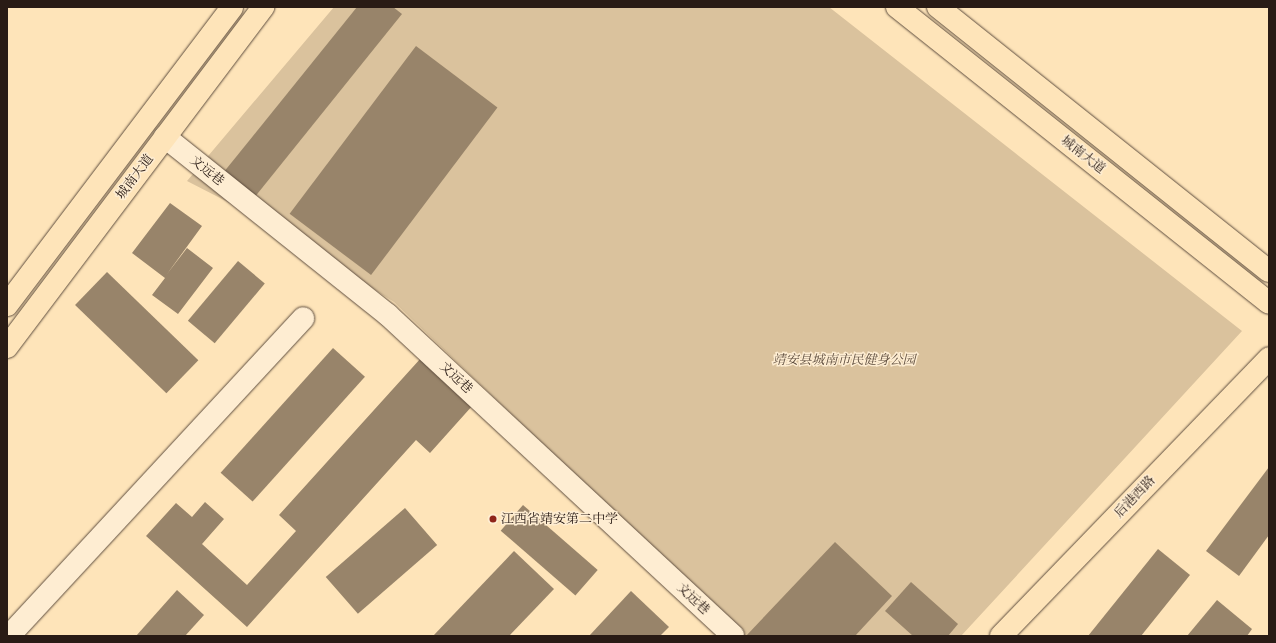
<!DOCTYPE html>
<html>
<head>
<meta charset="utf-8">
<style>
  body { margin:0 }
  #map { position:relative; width:1276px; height:643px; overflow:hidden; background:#fee4b9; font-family:"Libre Bodoni","Noto Serif SC",serif }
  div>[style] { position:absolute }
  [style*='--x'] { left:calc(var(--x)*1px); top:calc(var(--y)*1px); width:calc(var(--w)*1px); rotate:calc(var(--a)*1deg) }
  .green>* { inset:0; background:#dac29d }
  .building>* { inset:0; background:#98846a; transform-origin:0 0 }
  .roads { filter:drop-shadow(0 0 1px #5e4d3e) drop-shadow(0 0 1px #5e4d3e) }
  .minor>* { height:22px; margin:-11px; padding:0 11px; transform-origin:11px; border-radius:11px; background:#feedd2 }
  .major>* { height:22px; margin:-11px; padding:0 11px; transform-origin:11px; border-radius:11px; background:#fee4b9 }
  .dots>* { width:11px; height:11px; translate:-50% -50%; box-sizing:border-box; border:2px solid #feedd2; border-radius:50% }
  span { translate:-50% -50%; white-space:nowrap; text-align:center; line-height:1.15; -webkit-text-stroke:3px #feedd2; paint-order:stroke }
  .street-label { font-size:13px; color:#291b15 }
  .park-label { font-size:13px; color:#5e4d3e; font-style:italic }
  .poi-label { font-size:13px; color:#291b15 }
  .left { translate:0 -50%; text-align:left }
  .frame { position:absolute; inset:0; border:8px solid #291b15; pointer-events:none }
</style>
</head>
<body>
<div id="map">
  <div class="green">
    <div style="clip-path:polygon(334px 7px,829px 7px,1242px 331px,961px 636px,744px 636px,394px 302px,280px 229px,187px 181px)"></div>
  </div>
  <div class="building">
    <div style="clip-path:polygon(357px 7px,393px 7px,402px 14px,250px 203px,219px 178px)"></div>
    <div style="left:416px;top:46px;width:102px;height:210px;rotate:37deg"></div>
    <div style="clip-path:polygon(170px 203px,202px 226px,167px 274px,187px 248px,213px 268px,178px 314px,152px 295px,165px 278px,132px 253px)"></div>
    <div style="left:238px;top:261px;width:35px;height:78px;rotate:40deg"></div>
    <div style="left:107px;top:272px;width:127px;height:46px;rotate:44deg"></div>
    <div style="left:333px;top:348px;width:43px;height:168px;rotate:42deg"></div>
    <div style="clip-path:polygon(421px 358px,473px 405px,430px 453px,416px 440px,247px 627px,146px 536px,176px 503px,192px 517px,205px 502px,224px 519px,202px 544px,247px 585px,296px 531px,279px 515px)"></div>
    <div style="clip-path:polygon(1269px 467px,1269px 535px,1239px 576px,1206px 551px)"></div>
    <div style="left:523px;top:505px;width:99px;height:34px;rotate:41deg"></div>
    <div style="left:405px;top:508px;width:49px;height:105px;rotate:49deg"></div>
    <div style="clip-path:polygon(835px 542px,892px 596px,855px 636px,746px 636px)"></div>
    <div style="clip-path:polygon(1158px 549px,1190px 575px,1141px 636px,1088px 636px)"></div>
    <div style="clip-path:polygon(514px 551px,554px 589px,509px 636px,433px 636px)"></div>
    <div style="clip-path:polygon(911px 582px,958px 624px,948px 636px,913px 636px,885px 611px)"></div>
    <div style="clip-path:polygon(177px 590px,204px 615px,185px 636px,136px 636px)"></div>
    <div style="clip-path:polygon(631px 591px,669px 627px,660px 636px,589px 636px)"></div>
    <div style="clip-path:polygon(1217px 600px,1252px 629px,1247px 636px,1187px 636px)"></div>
  </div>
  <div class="roads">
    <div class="minor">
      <div style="--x:165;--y:137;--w:285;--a:38.6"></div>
      <div style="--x:388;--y:315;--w:471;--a:42.9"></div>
      <div style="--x:9;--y:636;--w:433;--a:-47.2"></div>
    </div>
    <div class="major">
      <div style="--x:897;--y:7;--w:475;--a:38.5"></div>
      <div style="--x:938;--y:7;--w:423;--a:38.6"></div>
      <div style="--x:7;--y:305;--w:373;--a:-52.9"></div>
      <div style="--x:7;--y:347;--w:426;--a:-53"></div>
      <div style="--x:1001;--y:636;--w:386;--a:-46"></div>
    </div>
  </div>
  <div class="dots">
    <div style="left:493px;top:519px;background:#8f2418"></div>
  </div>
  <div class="street-label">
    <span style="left:1083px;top:155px;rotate:38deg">城南大道</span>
    <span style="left:207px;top:171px;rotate:39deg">文远巷</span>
    <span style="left:135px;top:177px;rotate:-53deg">城南大道</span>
    <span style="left:456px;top:378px;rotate:43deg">文远巷</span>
    <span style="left:1135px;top:497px;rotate:-46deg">后港西路</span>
    <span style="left:693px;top:599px;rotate:43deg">文远巷</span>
  </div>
  <div class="park-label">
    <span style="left:844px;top:360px">靖安县城南市民健身公园</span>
  </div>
  <div class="poi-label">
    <span class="left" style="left:501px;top:519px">江西省靖安第二中学</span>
  </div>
  <div class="frame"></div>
</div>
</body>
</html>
